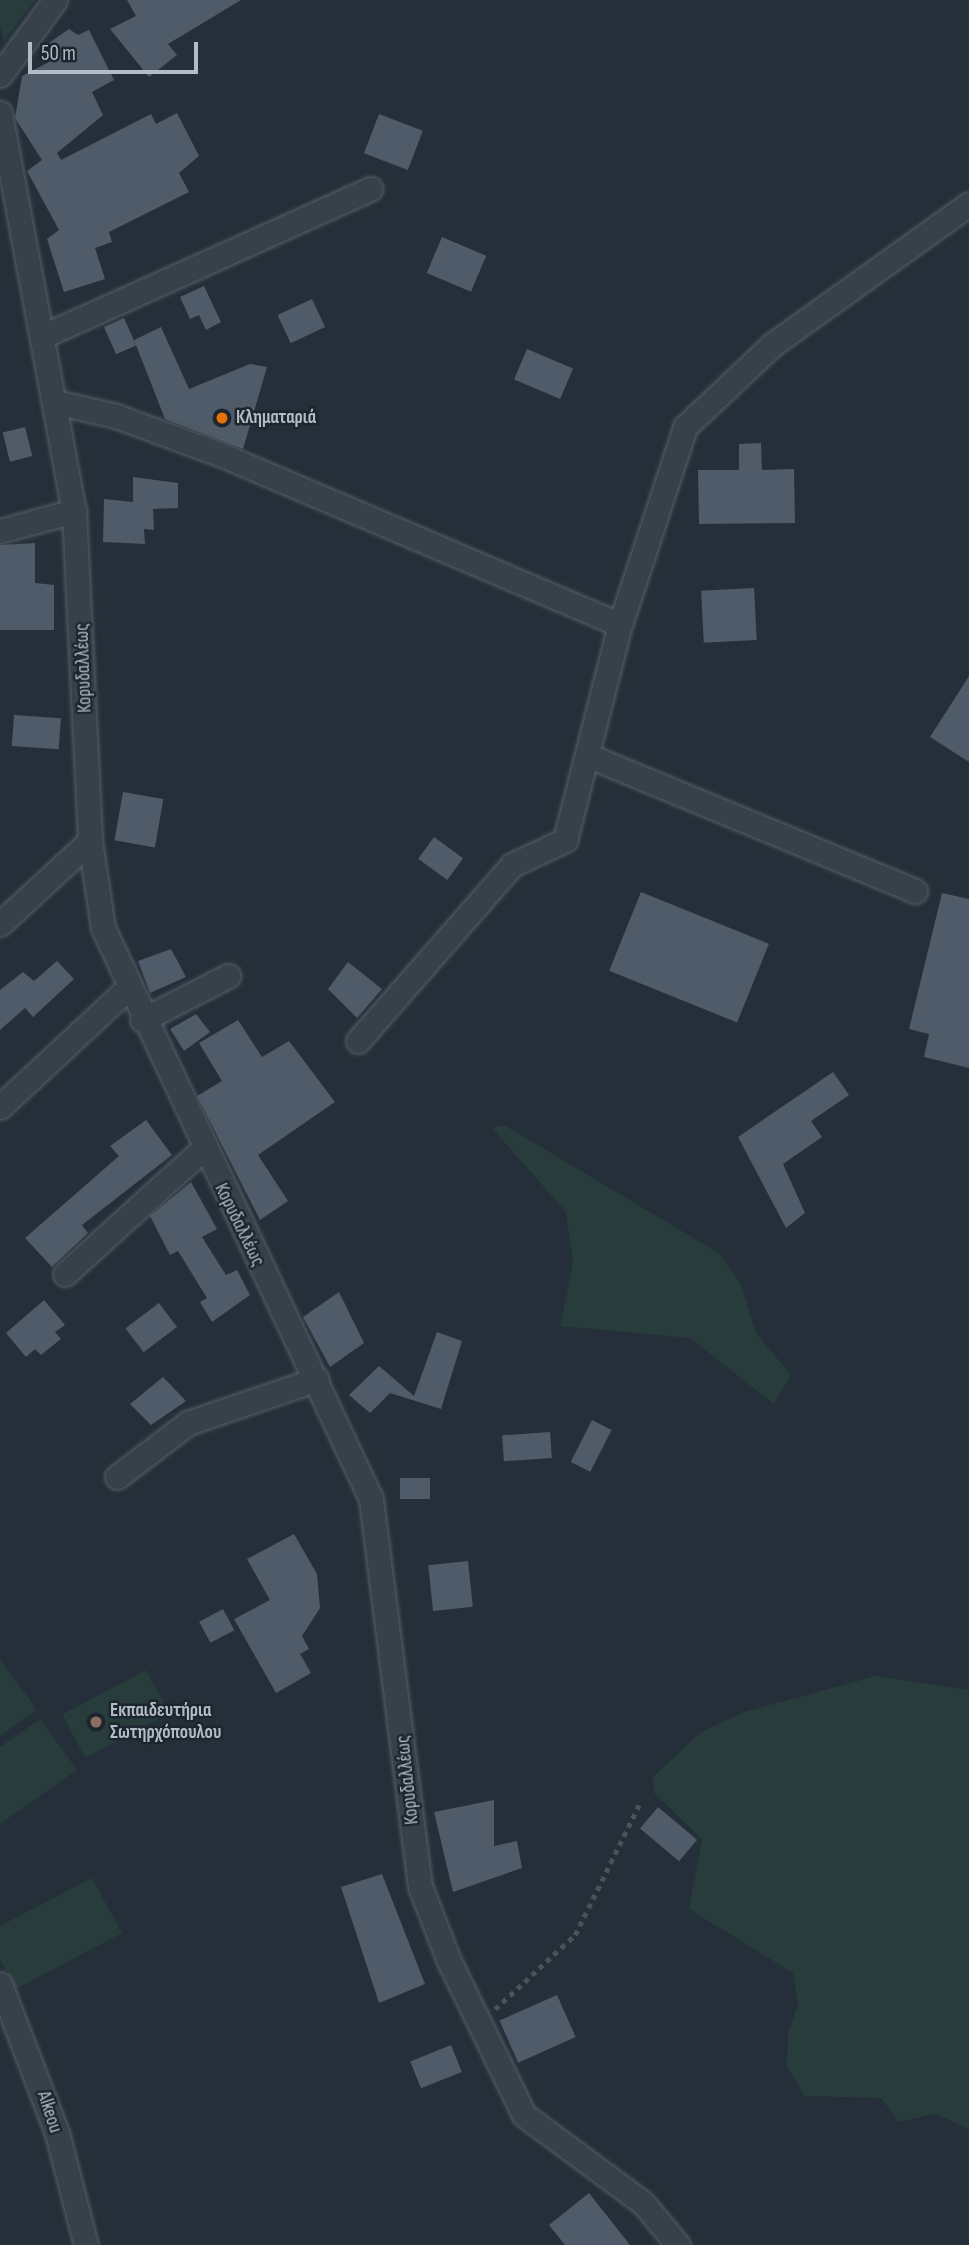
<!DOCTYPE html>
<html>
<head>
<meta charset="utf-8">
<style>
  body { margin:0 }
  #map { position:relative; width:969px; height:2245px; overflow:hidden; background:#242f39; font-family:"Sofia Sans Condensed",sans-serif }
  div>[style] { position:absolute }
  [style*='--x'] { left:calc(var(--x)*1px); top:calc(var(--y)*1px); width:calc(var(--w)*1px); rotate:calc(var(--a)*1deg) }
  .green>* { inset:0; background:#273c3b; transform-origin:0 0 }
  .building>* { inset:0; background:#4f5b68; transform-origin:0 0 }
  .path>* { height:4.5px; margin-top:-2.25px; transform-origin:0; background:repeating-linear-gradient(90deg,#445758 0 5px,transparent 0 10px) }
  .roads { filter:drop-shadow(0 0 2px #565f68) drop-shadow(0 0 2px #565f68) }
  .street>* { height:23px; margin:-11.5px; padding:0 11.5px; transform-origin:11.5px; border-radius:11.5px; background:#37414a }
  .dots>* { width:19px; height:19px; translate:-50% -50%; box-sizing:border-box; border:4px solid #1d262f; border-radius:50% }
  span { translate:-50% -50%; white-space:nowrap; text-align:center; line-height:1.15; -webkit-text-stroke:5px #1d262f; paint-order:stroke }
  .poi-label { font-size:19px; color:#b3bcc6; font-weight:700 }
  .left { translate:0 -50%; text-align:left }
  .street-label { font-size:19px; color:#b3bcc6 }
  .scale { position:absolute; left:28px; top:42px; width:170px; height:32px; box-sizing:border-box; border:4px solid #b3bcc6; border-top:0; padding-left:9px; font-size:21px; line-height:24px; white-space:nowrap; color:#b3bcc6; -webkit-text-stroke:5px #1d262f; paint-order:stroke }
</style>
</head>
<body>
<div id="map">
  <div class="green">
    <div style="clip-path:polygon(0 0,35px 0,4px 41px,0 26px)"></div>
    <div style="clip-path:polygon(504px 1125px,719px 1253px,741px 1285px,756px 1333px,791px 1375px,774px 1404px,690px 1338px,560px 1326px,573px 1263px,566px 1212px,492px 1128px)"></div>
    <div style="clip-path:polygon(0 1659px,37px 1710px,0 1736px)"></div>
    <div style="left:146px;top:1670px;width:49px;height:95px;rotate:62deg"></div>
    <div style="clip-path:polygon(876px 1676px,969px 1690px,969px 2129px,935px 2114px,899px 2122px,881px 2098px,805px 2096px,787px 2067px,788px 2034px,798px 2004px,793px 1973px,689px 1909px,702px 1839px,654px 1793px,653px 1777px,701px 1732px,744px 1712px)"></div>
    <div style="clip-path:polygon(40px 1719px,77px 1770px,0 1824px,0 1747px)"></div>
    <div style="clip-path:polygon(92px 1878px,122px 1933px,16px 1989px,0 1959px,0 1926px)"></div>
  </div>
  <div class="building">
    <div style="clip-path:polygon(127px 0,241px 0,168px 44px,177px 55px,149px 77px,110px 29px,136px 16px)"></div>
    <div style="clip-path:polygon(69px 29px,78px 35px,89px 30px,114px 80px,92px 92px,103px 115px,57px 153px,61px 160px,151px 114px,156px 124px,177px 113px,199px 156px,179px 173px,189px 192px,109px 232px,112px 242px,95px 248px,105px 279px,64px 292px,47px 239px,59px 230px,27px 171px,42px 160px,15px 118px,22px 76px,53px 60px,46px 45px)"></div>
    <div style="left:379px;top:114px;width:47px;height:42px;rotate:21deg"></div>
    <div style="left:442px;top:237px;width:48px;height:39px;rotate:23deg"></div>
    <div style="clip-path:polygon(204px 286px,221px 322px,206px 330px,199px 315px,190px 319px,180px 297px)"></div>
    <div style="left:312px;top:299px;width:31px;height:38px;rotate:65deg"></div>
    <div style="left:124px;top:318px;width:30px;height:22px;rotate:66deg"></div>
    <div style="clip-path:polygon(161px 327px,189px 389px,250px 364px,267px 367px,243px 449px,165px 419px,134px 340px)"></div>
    <div style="left:527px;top:349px;width:50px;height:33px;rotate:23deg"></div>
    <div style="left:25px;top:427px;width:30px;height:23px;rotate:76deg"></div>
    <div style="clip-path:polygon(761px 443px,762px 470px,794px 469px,795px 523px,699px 524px,698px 470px,739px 470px,739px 444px)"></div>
    <div style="clip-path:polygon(133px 477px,178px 483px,178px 508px,153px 509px,154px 530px,144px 529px,145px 544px,103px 542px,104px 499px,133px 502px)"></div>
    <div style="clip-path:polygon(35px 543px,35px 583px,54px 585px,54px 630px,0 630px,0 545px)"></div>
    <div style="left:754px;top:588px;width:52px;height:53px;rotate:87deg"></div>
    <div style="clip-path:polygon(969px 676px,969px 762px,930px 737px)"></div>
    <div style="left:14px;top:715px;width:47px;height:31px;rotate:4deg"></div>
    <div style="left:123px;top:792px;width:41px;height:49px;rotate:10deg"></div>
    <div style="left:434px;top:837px;width:36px;height:27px;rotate:36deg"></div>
    <div style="left:641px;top:892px;width:138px;height:85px;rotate:22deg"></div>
    <div style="clip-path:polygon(942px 893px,969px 899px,969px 1068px,924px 1057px,929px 1034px,909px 1029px)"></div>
    <div style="clip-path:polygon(171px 949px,186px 977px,150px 993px,138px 961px)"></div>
    <div style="clip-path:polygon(57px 961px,74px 979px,33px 1017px,25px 1008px,0 1030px,0 990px,23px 972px,34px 981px)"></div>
    <div style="clip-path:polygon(348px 962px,382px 989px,357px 1018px,328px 989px)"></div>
    <div style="clip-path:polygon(196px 1014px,210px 1032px,184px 1051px,170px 1029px)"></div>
    <div style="clip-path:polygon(238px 1020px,262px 1057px,289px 1041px,335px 1102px,258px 1155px,288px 1201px,260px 1220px,197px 1096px,222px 1081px,199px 1043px)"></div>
    <div style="clip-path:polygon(833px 1072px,849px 1095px,811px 1121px,822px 1137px,783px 1164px,805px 1213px,786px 1228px,738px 1137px)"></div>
    <div style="clip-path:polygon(146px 1120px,172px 1155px,82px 1225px,88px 1233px,52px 1267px,25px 1238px,119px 1156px,110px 1146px)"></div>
    <div style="clip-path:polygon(191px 1182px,217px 1229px,202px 1237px,226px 1275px,237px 1270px,250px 1295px,212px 1322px,200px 1302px,207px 1298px,178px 1251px,170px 1255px,150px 1216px)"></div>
    <div style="clip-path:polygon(339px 1292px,364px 1343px,330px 1367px,303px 1317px)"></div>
    <div style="clip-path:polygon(44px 1300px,65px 1325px,55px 1332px,61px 1339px,41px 1355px,35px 1349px,26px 1357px,6px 1333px)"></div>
    <div style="left:159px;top:1303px;width:30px;height:42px;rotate:53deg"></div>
    <div style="clip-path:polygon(437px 1332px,462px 1341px,441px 1409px,390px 1393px,370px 1413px,349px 1395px,379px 1366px,414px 1396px)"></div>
    <div style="clip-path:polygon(163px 1377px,186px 1401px,151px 1425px,130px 1404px)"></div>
    <div style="left:592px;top:1420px;width:22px;height:47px;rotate:27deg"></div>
    <div style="left:550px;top:1432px;width:26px;height:48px;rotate:86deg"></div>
    <div style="left:430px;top:1478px;width:21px;height:30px;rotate:90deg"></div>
    <div style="clip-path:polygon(294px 1534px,317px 1574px,320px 1608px,302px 1636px,309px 1649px,300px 1654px,311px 1673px,276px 1693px,234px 1619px,270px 1600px,247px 1559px)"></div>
    <div style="left:468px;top:1561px;width:46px;height:40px;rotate:84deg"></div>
    <div style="left:223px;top:1609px;width:24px;height:27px;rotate:62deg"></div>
    <div style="clip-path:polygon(494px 1800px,494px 1846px,517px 1841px,522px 1868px,453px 1892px,434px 1812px)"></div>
    <div style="left:658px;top:1807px;width:51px;height:28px;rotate:40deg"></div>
    <div style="clip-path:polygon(382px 1874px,425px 1984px,379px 2003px,341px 1887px)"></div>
    <div style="left:557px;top:1995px;width:46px;height:63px;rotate:66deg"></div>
    <div style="left:451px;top:2045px;width:29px;height:44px;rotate:68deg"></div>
    <div style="clip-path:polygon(589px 2193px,630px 2245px,565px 2245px,549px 2225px)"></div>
  </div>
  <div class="path">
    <div style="--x:495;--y:2009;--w:109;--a:-42.8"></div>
    <div style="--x:575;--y:1935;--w:145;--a:-63.8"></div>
  </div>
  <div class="roads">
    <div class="street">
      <div style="--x:0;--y:75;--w:93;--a:-53.7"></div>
      <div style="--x:0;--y:113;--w:405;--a:79.5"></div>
      <div style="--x:74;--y:511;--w:330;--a:87.2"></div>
      <div style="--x:90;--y:841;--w:88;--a:81.5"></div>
      <div style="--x:103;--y:928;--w:631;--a:64.86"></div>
      <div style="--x:371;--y:1499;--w:390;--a:82.8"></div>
      <div style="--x:420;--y:1886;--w:80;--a:68.9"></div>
      <div style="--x:449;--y:1961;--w:171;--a:64"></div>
      <div style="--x:524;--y:2115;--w:148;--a:36.5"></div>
      <div style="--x:643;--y:2203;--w:55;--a:50.2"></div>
      <div style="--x:43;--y:336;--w:359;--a:-24.2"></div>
      <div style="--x:55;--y:402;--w:63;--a:12.9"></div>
      <div style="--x:116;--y:416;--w:113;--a:20.2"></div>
      <div style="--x:222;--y:455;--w:433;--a:23.1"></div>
      <div style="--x:0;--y:531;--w:77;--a:-15.1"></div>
      <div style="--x:589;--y:756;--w:353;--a:22.5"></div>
      <div style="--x:0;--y:924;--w:122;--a:-42.7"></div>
      <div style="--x:142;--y:1020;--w:97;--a:-27.1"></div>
      <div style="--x:358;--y:1041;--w:234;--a:-48.8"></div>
      <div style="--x:512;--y:865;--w:59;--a:-25.3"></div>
      <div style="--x:565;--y:840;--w:222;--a:-75.7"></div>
      <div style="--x:620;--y:625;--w:208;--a:-71.8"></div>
      <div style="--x:685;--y:427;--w:120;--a:-43.3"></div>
      <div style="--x:772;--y:345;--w:242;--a:-35.6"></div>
      <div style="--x:0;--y:1107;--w:175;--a:-42.9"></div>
      <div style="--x:65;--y:1274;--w:186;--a:-42.2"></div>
      <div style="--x:117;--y:1477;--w:89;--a:-37.3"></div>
      <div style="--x:188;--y:1423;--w:136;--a:-18.8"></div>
      <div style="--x:0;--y:1984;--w:160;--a:69.1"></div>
      <div style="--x:57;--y:2133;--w:116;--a:75.5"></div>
    </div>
  </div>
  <div class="dots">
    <div style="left:222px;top:418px;background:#e8710a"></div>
    <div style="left:96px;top:1722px;background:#8d6e63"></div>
  </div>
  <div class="poi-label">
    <span class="left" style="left:236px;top:418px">Κληματαριά</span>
    <span class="left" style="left:110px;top:1722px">Εκπαιδευτήρια<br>Σωτηρχόπουλου</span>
  </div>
  <div class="street-label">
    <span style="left:84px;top:668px;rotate:-92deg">Κορυδαλλέως</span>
    <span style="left:239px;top:1225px;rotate:64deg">Κορυδαλλέως</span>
    <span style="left:408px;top:1780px;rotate:-96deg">Κορυδαλλέως</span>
    <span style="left:49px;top:2112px;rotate:72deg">Alkeou</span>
  </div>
  <div class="scale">50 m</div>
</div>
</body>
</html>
